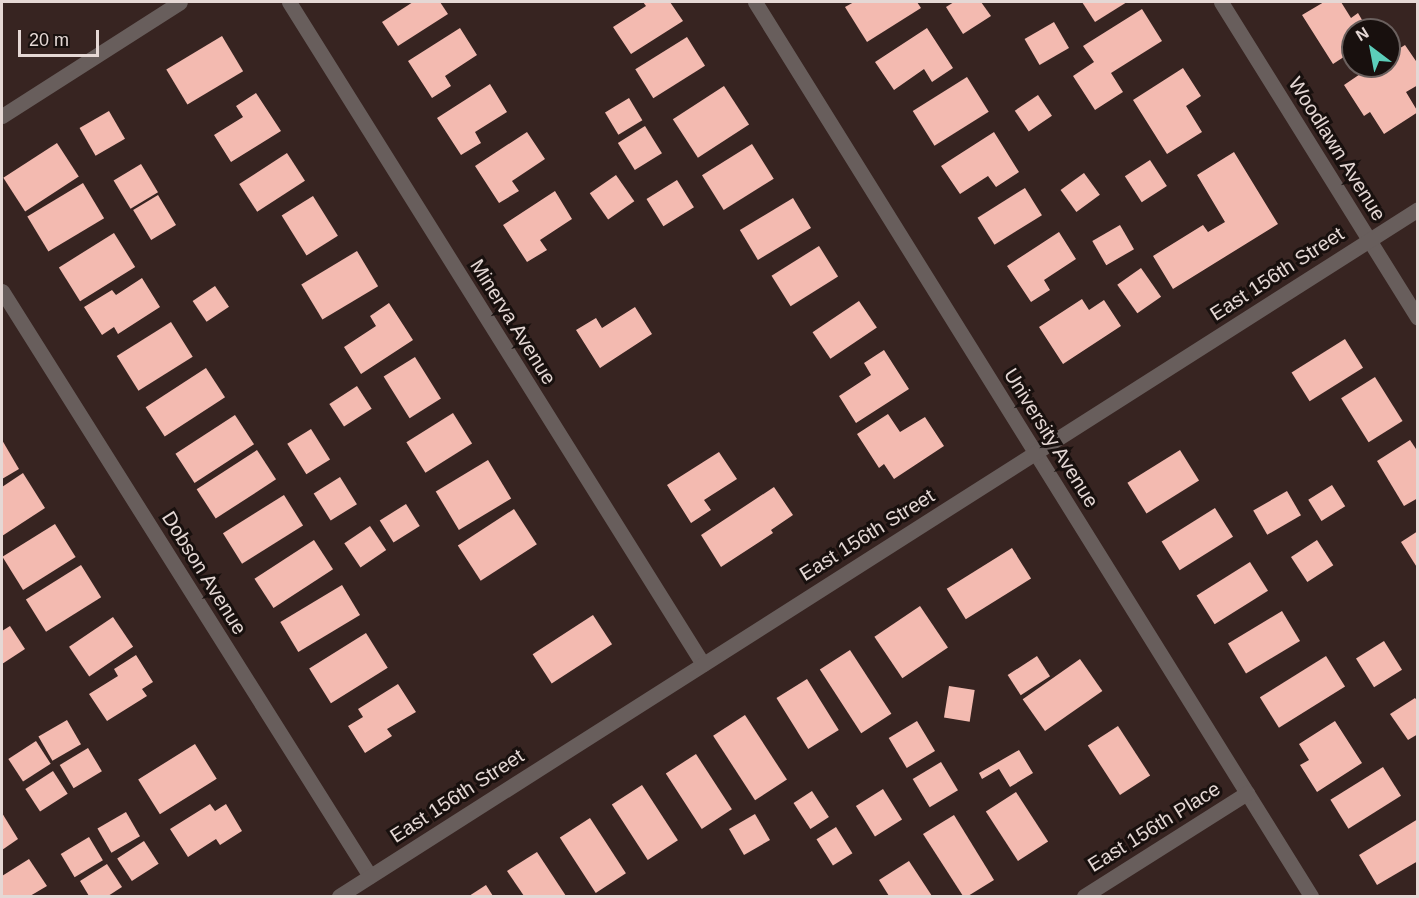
<!DOCTYPE html>
<html>
<head>
<meta charset="utf-8">
<style>
  body { margin:0 }
  #map { position:relative; width:1419px; height:898px; overflow:hidden; background:#372421; font-family:Helvetica,sans-serif }
  div>[style] { position:absolute }
  [style*='--x'] { left:calc(var(--x)*1px); top:calc(var(--y)*1px); width:calc(var(--w)*1px); rotate:calc(var(--a)*1deg) }
  .building>* { inset:0; background:#f3bab0; transform-origin:0 0 }
  .street>* { height:15px; margin:-7.5px; padding:0 7.5px; transform-origin:7.5px; border-radius:7.5px; background:#685e5c }
  span { translate:-50% -50%; white-space:nowrap; text-align:center; line-height:1.15; -webkit-text-stroke:6px #18100e; paint-order:stroke }
  .street-label { font-size:20px; color:#e5d8d5 }
  .frame { position:absolute; inset:0; border:3px solid #e5d8d5; pointer-events:none }
  .north { position:absolute; left:1341px; top:18px; width:60px; height:60px; box-sizing:border-box; background:#18100e; border:2px solid #6a605e; border-radius:50%; rotate:328deg; font-size:16px; font-weight:700; line-height:24px; text-align:center; color:#e5d8d5 }
  .north::after { content:''; display:block; margin:auto; width:21px; height:27px; background:#5cceba; clip-path:polygon(50% 0,100% 100%,50% 72%,0 100%) }
  .scale { position:absolute; left:18px; top:30px; width:81px; height:27px; box-sizing:border-box; border:3px solid #e5d8d5; border-top:0; padding-left:8px; font-size:18px; line-height:21px; white-space:nowrap; color:#e5d8d5; -webkit-text-stroke:4px #18100e; paint-order:stroke }
</style>
</head>
<body>
<div id="map">
  <div class="building">
    <div style="clip-path:polygon(413px 2px,440px 2px,448px 14px,398px 46px,382px 22px)"></div>
    <div style="clip-path:polygon(643px 2px,670px 2px,683px 21px,631px 54px,613px 27px,646px 6px)"></div>
    <div style="clip-path:polygon(854px 2px,917px 2px,921px 8px,867px 42px,845px 7px)"></div>
    <div style="clip-path:polygon(954px 2px,981px 2px,991px 16px,963px 34px,946px 7px)"></div>
    <div style="clip-path:polygon(1082px 2px,1127px 2px,1095px 22px)"></div>
    <div style="clip-path:polygon(1324px 2px,1341px 2px,1351px 18px,1358px 13px,1368px 30px,1353px 30px,1353px 51px,1333px 64px,1302px 15px)"></div>
    <div style="clip-path:polygon(1142px 9px,1162px 41px,1111px 73px,1123px 92px,1095px 110px,1073px 76px,1094px 62px,1083px 46px)"></div>
    <div style="left:1054px;top:22px;width:30px;height:34px;rotate:60deg"></div>
    <div style="clip-path:polygon(460px 28px,477px 55px,445px 76px,451px 86px,432px 98px,408px 61px)"></div>
    <div style="clip-path:polygon(927px 28px,953px 68px,932px 82px,924px 69px,894px 90px,875px 62px)"></div>
    <div style="left:222px;top:36px;width:41px;height:65px;rotate:59deg"></div>
    <div style="left:687px;top:37px;width:34px;height:61px;rotate:58deg"></div>
    <div style="clip-path:polygon(1405px 45px,1418px 64px,1418px 85px,1406px 92px,1418px 112px,1384px 134px,1370px 112px,1364px 116px,1344px 85px,1372px 66px,1389px 66px,1389px 55px)"></div>
    <div style="clip-path:polygon(1183px 68px,1201px 96px,1186px 106px,1202px 132px,1167px 154px,1133px 100px)"></div>
    <div style="left:967px;top:77px;width:41px;height:64px;rotate:58deg"></div>
    <div style="clip-path:polygon(490px 84px,507px 112px,475px 132px,481px 143px,461px 155px,437px 118px)"></div>
    <div style="left:724px;top:86px;width:46px;height:61px;rotate:57deg"></div>
    <div style="clip-path:polygon(256px 93px,281px 131px,231px 162px,214px 135px,243px 117px,236px 106px)"></div>
    <div style="left:1038px;top:95px;width:25px;height:28px;rotate:56deg"></div>
    <div style="left:629px;top:98px;width:26px;height:28px;rotate:59deg"></div>
    <div style="left:109px;top:111px;width:32px;height:34px;rotate:60deg"></div>
    <div style="left:645px;top:126px;width:32px;height:32px;rotate:58deg"></div>
    <div style="clip-path:polygon(527px 132px,545px 159px,512px 181px,519px 191px,499px 203px,475px 166px)"></div>
    <div style="clip-path:polygon(994px 132px,1019px 172px,996px 187px,988px 176px,960px 194px,941px 166px)"></div>
    <div style="left:57px;top:143px;width:40px;height:64px;rotate:57deg"></div>
    <div style="left:752px;top:144px;width:41px;height:59px;rotate:58deg"></div>
    <div style="clip-path:polygon(1234px 152px,1278px 224px,1173px 289px,1153px 256px,1203px 225px,1208px 232px,1225px 222px,1197px 175px)"></div>
    <div style="left:287px;top:153px;width:33px;height:57px;rotate:57deg"></div>
    <div style="left:1150px;top:160px;width:31px;height:30px;rotate:57deg"></div>
    <div style="left:141px;top:164px;width:33px;height:32px;rotate:59deg"></div>
    <div style="left:1084px;top:173px;width:27px;height:29px;rotate:54deg"></div>
    <div style="left:616px;top:175px;width:32px;height:32px;rotate:55deg"></div>
    <div style="left:677px;top:180px;width:32px;height:36px;rotate:58deg"></div>
    <div style="left:83px;top:183px;width:41px;height:65px;rotate:59deg"></div>
    <div style="left:1025px;top:188px;width:32px;height:56px;rotate:58deg"></div>
    <div style="clip-path:polygon(555px 191px,572px 219px,540px 240px,547px 250px,527px 262px,503px 225px)"></div>
    <div style="left:158px;top:195px;width:35px;height:29px;rotate:59deg"></div>
    <div style="left:313px;top:196px;width:47px;height:37px;rotate:58deg"></div>
    <div style="left:793px;top:198px;width:35px;height:62px;rotate:59deg"></div>
    <div style="left:1120px;top:225px;width:28px;height:32px;rotate:60deg"></div>
    <div style="clip-path:polygon(1059px 232px,1076px 259px,1044px 280px,1050px 290px,1031px 302px,1007px 266px)"></div>
    <div style="left:114px;top:233px;width:40px;height:65px;rotate:58deg"></div>
    <div style="left:819px;top:246px;width:36px;height:56px;rotate:58deg"></div>
    <div style="left:357px;top:251px;width:41px;height:65px;rotate:59deg"></div>
    <div style="left:1141px;top:268px;width:35px;height:29px;rotate:55deg"></div>
    <div style="clip-path:polygon(142px 278px,160px 307px,118px 334px,114px 327px,102px 335px,84px 307px,112px 290px,116px 295px)"></div>
    <div style="left:215px;top:286px;width:25px;height:27px;rotate:56deg"></div>
    <div style="clip-path:polygon(1082px 299px,1089px 310px,1104px 300px,1121px 326px,1063px 364px,1039px 327px)"></div>
    <div style="left:859px;top:301px;width:32px;height:56px;rotate:56deg"></div>
    <div style="clip-path:polygon(389px 303px,413px 340px,361px 374px,344px 347px,376px 326px,370px 316px)"></div>
    <div style="clip-path:polygon(635px 307px,652px 334px,600px 368px,576px 330px,596px 318px,602px 328px)"></div>
    <div style="left:171px;top:322px;width:41px;height:64px;rotate:58deg"></div>
    <div style="left:1345px;top:339px;width:34px;height:63px;rotate:58deg"></div>
    <div style="clip-path:polygon(884px 350px,909px 389px,856px 423px,839px 396px,871px 375px,864px 363px)"></div>
    <div style="left:415px;top:357px;width:49px;height:37px;rotate:58deg"></div>
    <div style="left:206px;top:368px;width:35px;height:72px;rotate:57deg"></div>
    <div style="left:1375px;top:377px;width:52px;height:40px;rotate:58deg"></div>
    <div style="left:357px;top:386px;width:27px;height:33px;rotate:57deg"></div>
    <div style="left:453px;top:413px;width:36px;height:55px;rotate:58deg"></div>
    <div style="clip-path:polygon(888px 414px,900px 432px,925px 417px,944px 446px,894px 479px,884px 464px,879px 468px,857px 434px)"></div>
    <div style="left:235px;top:415px;width:35px;height:71px;rotate:57deg"></div>
    <div style="left:311px;top:429px;width:36px;height:28px;rotate:58deg"></div>
    <div style="clip-path:polygon(2px 440px,19px 469px,2px 479px)"></div>
    <div style="clip-path:polygon(1410px 440px,1418px 452px,1418px 498px,1404px 506px,1377px 461px)"></div>
    <div style="left:257px;top:450px;width:35px;height:72px;rotate:57deg"></div>
    <div style="left:1180px;top:450px;width:36px;height:62px;rotate:58deg"></div>
    <div style="clip-path:polygon(719px 452px,737px 479px,704px 500px,711px 510px,691px 523px,667px 485px)"></div>
    <div style="left:488px;top:460px;width:45px;height:61px;rotate:59deg"></div>
    <div style="clip-path:polygon(23px 473px,45px 508px,2px 536px,2px 487px)"></div>
    <div style="left:340px;top:477px;width:32px;height:31px;rotate:58deg"></div>
    <div style="left:1332px;top:485px;width:25px;height:28px;rotate:58deg"></div>
    <div style="clip-path:polygon(774px 487px,793px 515px,771px 530px,773px 533px,721px 567px,701px 535px)"></div>
    <div style="left:1287px;top:491px;width:28px;height:39px;rotate:60deg"></div>
    <div style="left:284px;top:495px;width:36px;height:72px;rotate:58deg"></div>
    <div style="left:406px;top:504px;width:26px;height:31px;rotate:58deg"></div>
    <div style="left:1215px;top:508px;width:34px;height:63px;rotate:58deg"></div>
    <div style="left:514px;top:509px;width:42px;height:67px;rotate:57deg"></div>
    <div style="left:55px;top:524px;width:39px;height:62px;rotate:58deg"></div>
    <div style="left:370px;top:526px;width:29px;height:31px;rotate:56deg"></div>
    <div style="clip-path:polygon(1418px 531px,1418px 569px,1401px 542px)"></div>
    <div style="left:314px;top:540px;width:35px;height:71px;rotate:57deg"></div>
    <div style="left:1317px;top:540px;width:30px;height:31px;rotate:57deg"></div>
    <div style="left:1012px;top:548px;width:36px;height:77px;rotate:58deg"></div>
    <div style="left:1250px;top:562px;width:34px;height:63px;rotate:58deg"></div>
    <div style="left:81px;top:565px;width:38px;height:65px;rotate:58deg"></div>
    <div style="left:342px;top:585px;width:35px;height:72px;rotate:59deg"></div>
    <div style="left:920px;top:606px;width:50px;height:55px;rotate:56deg"></div>
    <div style="left:1282px;top:611px;width:35px;height:63px;rotate:59deg"></div>
    <div style="left:593px;top:615px;width:35px;height:72px;rotate:57deg"></div>
    <div style="left:113px;top:617px;width:36px;height:53px;rotate:56deg"></div>
    <div style="clip-path:polygon(10px 626px,25px 649px,2px 664px,2px 631px)"></div>
    <div style="left:366px;top:633px;width:41px;height:67px;rotate:58deg"></div>
    <div style="left:1384px;top:641px;width:34px;height:33px;rotate:58deg"></div>
    <div style="left:850px;top:650px;width:76px;height:36px;rotate:57deg"></div>
    <div style="clip-path:polygon(136px 655px,153px 682px,142px 689px,147px 696px,107px 721px,89px 694px,118px 676px,114px 669px)"></div>
    <div style="left:1037px;top:656px;width:24px;height:35px;rotate:57deg"></div>
    <div style="left:1326px;top:656px;width:36px;height:78px;rotate:58deg"></div>
    <div style="left:1080px;top:659px;width:39px;height:70px;rotate:55deg"></div>
    <div style="left:807px;top:679px;width:60px;height:36px;rotate:58deg"></div>
    <div style="clip-path:polygon(398px 684px,416px 712px,387px 729px,392px 736px,365px 753px,348px 726px,363px 717px,358px 709px)"></div>
    <div style="left:949px;top:686px;width:26px;height:32px;rotate:9deg"></div>
    <div style="clip-path:polygon(1415px 698px,1418px 702px,1418px 734px,1408px 740px,1390px 714px)"></div>
    <div style="left:745px;top:715px;width:77px;height:38px;rotate:57deg"></div>
    <div style="left:67px;top:720px;width:28px;height:33px;rotate:60deg"></div>
    <div style="left:917px;top:721px;width:35px;height:33px;rotate:59deg"></div>
    <div style="clip-path:polygon(1335px 721px,1362px 763px,1317px 792px,1300px 765px,1309px 760px,1299px 744px)"></div>
    <div style="left:1118px;top:726px;width:59px;height:36px;rotate:57deg"></div>
    <div style="left:36px;top:741px;width:27px;height:33px;rotate:57deg"></div>
    <div style="left:195px;top:744px;width:41px;height:67px;rotate:58deg"></div>
    <div style="left:88px;top:748px;width:27px;height:33px;rotate:59deg"></div>
    <div style="clip-path:polygon(1019px 750px,1033px 773px,1010px 787px,999px 769px,982px 779px,979px 773px)"></div>
    <div style="left:696px;top:754px;width:66px;height:36px;rotate:57deg"></div>
    <div style="left:941px;top:762px;width:33px;height:33px;rotate:59deg"></div>
    <div style="left:1383px;top:767px;width:34px;height:62px;rotate:58deg"></div>
    <div style="left:53px;top:771px;width:27px;height:33px;rotate:57deg"></div>
    <div style="left:642px;top:785px;width:66px;height:36px;rotate:57deg"></div>
    <div style="left:883px;top:789px;width:36px;height:32px;rotate:58deg"></div>
    <div style="left:812px;top:791px;width:31px;height:22px;rotate:57deg"></div>
    <div style="left:1016px;top:792px;width:59px;height:36px;rotate:57deg"></div>
    <div style="clip-path:polygon(210px 804px,215px 811px,226px 804px,242px 831px,220px 845px,216px 839px,188px 857px,170px 829px)"></div>
    <div style="left:126px;top:812px;width:28px;height:33px;rotate:60deg"></div>
    <div style="clip-path:polygon(2px 813px,18px 839px,2px 850px)"></div>
    <div style="left:755px;top:814px;width:30px;height:30px;rotate:60deg"></div>
    <div style="clip-path:polygon(954px 815px,994px 880px,968px 896px,963px 896px,923px 834px)"></div>
    <div style="left:590px;top:818px;width:66px;height:36px;rotate:57deg"></div>
    <div style="clip-path:polygon(1418px 819px,1418px 861px,1377px 885px,1359px 855px)"></div>
    <div style="left:836px;top:827px;width:31px;height:23px;rotate:58deg"></div>
    <div style="left:89px;top:837px;width:27px;height:33px;rotate:59deg"></div>
    <div style="left:144px;top:841px;width:27px;height:32px;rotate:57deg"></div>
    <div style="clip-path:polygon(537px 852px,566px 896px,524px 896px,507px 871px)"></div>
    <div style="clip-path:polygon(29px 859px,47px 886px,30px 896px,2px 896px,2px 876px)"></div>
    <div style="clip-path:polygon(909px 861px,932px 896px,889px 896px,879px 880px)"></div>
    <div style="clip-path:polygon(107px 864px,122px 887px,108px 896px,89px 896px,80px 881px)"></div>
    <div style="clip-path:polygon(486px 885px,493px 896px,469px 896px)"></div>
  </div>
  <div class="street">
    <div style="--x:289;--y:2;--w:781;--a:57.98"></div>
    <div style="--x:755;--y:2;--w:1053;--a:58.12"></div>
    <div style="--x:1221;--y:2;--w:372;--a:58.1"></div>
    <div style="--x:2;--y:116;--w:211;--a:-32.6"></div>
    <div style="--x:2;--y:291;--w:691;--a:57.83"></div>
    <div style="--x:339;--y:896;--w:1279;--a:-32.48"></div>
    <div style="--x:1084;--y:896;--w:193;--a:-32.3"></div>
  </div>
  <div class="street-label">
    <span style="left:1337px;top:149px;rotate:58deg">Woodlawn Avenue</span>
    <span style="left:1277px;top:274px;rotate:-33deg">East 156th Street</span>
    <span style="left:513px;top:322px;rotate:58deg">Minerva Avenue</span>
    <span style="left:1051px;top:438px;rotate:58deg">University Avenue</span>
    <span style="left:867px;top:535px;rotate:-32deg">East 156th Street</span>
    <span style="left:204px;top:573px;rotate:58deg">Dobson Avenue</span>
    <span style="left:457px;top:796px;rotate:-33deg">East 156th Street</span>
    <span style="left:1154px;top:827px;rotate:-32deg">East 156th Place</span>
  </div>
  <div class="frame"></div>
  <div class="north">N</div>
  <div class="scale">20 m</div>
</div>
</body>
</html>
